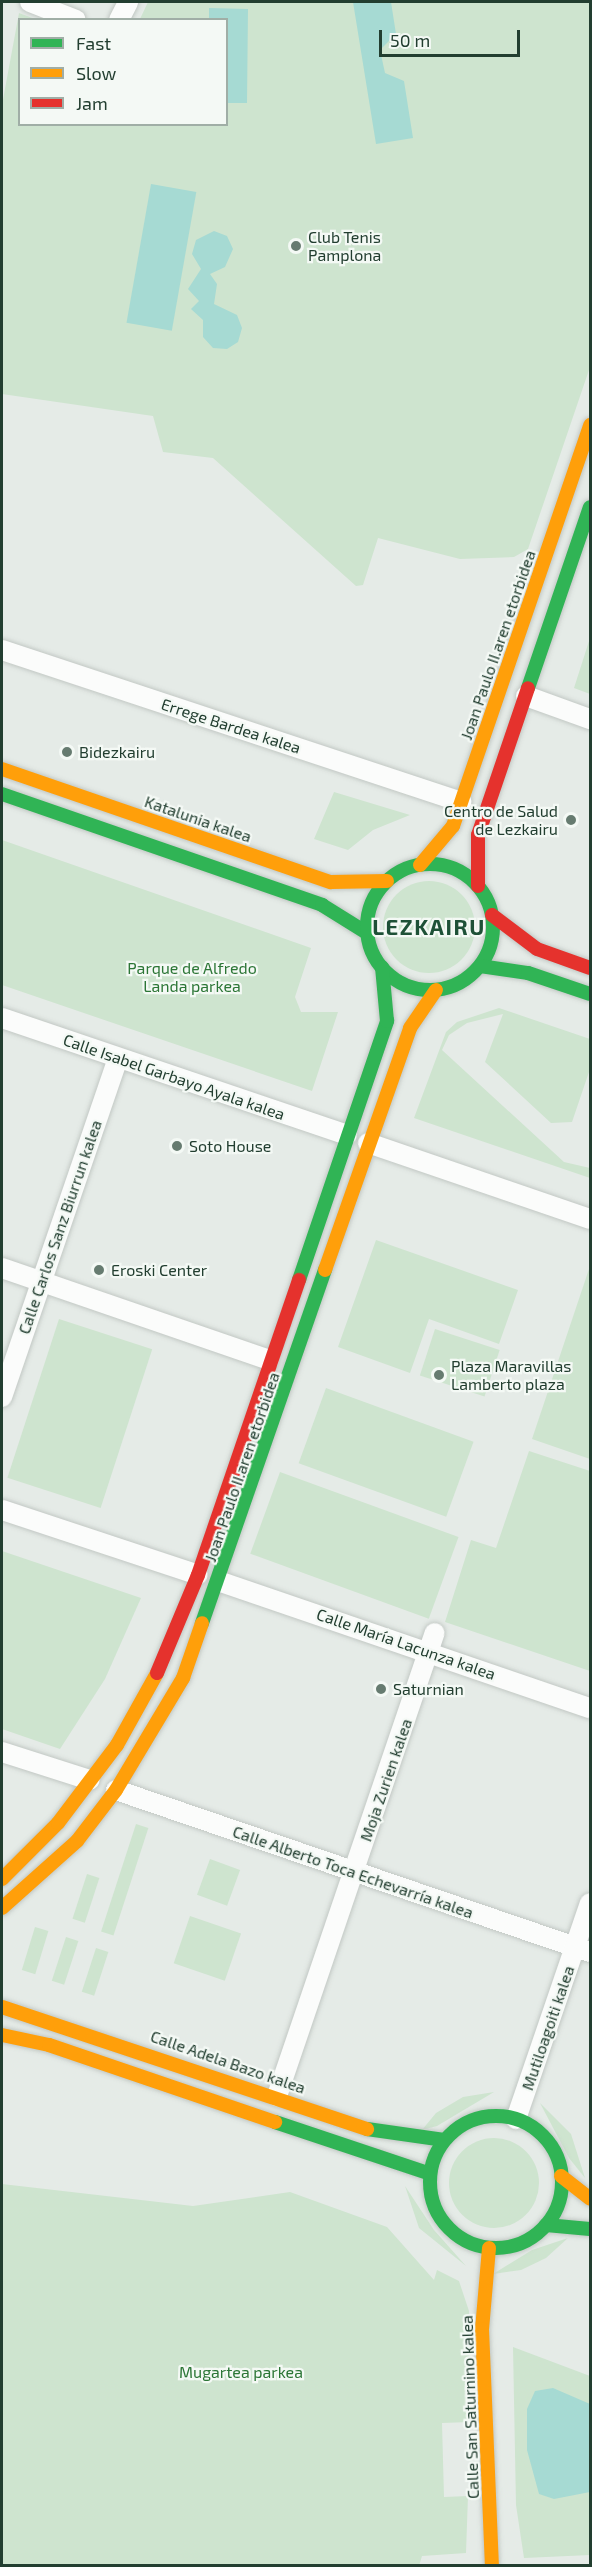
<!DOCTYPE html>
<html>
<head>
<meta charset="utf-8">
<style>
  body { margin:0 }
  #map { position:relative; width:592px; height:2567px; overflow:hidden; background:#e5ebe7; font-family:"Exo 2",sans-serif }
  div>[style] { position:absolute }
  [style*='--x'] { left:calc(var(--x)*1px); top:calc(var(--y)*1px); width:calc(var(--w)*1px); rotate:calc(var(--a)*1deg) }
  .green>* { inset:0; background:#cee4cf; transform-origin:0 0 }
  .round { border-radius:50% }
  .water>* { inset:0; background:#a6dad3; transform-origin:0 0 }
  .roads { filter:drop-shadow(0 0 2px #c2c8c4) drop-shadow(0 0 2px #c2c8c4) }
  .street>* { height:20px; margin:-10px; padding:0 10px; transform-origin:10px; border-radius:10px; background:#fbfcfb }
  .fast>* { height:14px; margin:-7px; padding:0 7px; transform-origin:7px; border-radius:7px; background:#30b455 }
  .fast>.ring { margin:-7px; padding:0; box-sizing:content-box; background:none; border:14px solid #30b455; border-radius:50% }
  .slow>* { height:14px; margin:-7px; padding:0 7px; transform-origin:7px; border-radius:7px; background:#ff9f0a }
  .jam>* { height:14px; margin:-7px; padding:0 7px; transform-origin:7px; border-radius:7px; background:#e5322d }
  .dots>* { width:16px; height:16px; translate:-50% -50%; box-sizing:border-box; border:3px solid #f4f9f5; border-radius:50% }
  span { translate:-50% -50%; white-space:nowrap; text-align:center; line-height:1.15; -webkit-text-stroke:4.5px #f4f9f5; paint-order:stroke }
  .poi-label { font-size:16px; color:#223e30 }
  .left { translate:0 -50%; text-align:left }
  .right { translate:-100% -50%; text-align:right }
  .street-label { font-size:16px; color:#223e30 }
  .park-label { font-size:16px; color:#2c7636 }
  .district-label { font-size:22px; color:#1e5137; font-weight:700; letter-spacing:1.5px }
  .frame { position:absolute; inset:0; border:3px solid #223e30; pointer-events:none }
  .legend { position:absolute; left:18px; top:18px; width:210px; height:108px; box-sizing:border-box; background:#f4f9f5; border:2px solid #a0aea6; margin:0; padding:8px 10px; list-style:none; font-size:18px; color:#223e30 }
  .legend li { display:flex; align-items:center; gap:12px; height:30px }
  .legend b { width:30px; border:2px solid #a0aea6 }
  .scale { position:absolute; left:379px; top:30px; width:141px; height:27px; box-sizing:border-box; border:3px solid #223e30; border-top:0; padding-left:8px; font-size:18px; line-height:21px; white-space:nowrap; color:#223e30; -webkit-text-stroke:4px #f4f9f5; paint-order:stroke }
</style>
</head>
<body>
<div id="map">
  <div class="green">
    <div style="clip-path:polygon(148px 2px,590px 2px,590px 367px,528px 549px,514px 557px,460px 559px,378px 538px,363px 585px,356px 586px,213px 458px,163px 452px,153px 416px,2px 394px,2px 105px,19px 13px,35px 19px,20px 20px,20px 124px,226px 124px,226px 20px,140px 19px)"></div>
    <div style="clip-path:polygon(590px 638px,590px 694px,574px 688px)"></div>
    <div style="clip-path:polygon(334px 792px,410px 815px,373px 830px,348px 850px,314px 839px)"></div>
    <div style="clip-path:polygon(2px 840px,311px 948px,295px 997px,301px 1012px,338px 1012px,312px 1091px,2px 985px)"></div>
    <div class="round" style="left:383px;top:881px;width:92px;height:92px"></div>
    <div style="clip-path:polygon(499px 1008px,590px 1039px,590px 1069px,572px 1122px,551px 1123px,485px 1062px,503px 1014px,467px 1023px,449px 1035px,442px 1050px,564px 1162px,590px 1168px,590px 1178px,414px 1118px,446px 1032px,457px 1022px)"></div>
    <div style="clip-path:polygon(376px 1240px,518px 1290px,499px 1344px,429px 1319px,410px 1373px,338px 1347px)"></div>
    <div style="clip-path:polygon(590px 1266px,590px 1459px,532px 1439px)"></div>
    <div style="left:59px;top:1319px;width:98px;height:167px;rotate:18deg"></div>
    <div style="left:435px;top:1329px;width:68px;height:49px;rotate:18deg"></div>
    <div style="left:326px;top:1388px;width:157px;height:80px;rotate:20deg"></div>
    <div style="clip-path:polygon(529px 1451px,590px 1471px,590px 1671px,445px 1622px,471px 1540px,496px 1548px)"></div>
    <div style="left:280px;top:1472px;width:190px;height:87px;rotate:20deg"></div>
    <div style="clip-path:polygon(2px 1551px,141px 1598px,105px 1679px,60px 1749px,2px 1729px)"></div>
    <div style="left:136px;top:1824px;width:13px;height:113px;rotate:18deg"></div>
    <div style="left:210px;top:1859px;width:32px;height:38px;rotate:20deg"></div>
    <div style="left:87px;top:1874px;width:13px;height:47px;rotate:18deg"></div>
    <div style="left:190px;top:1916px;width:54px;height:50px;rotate:19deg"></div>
    <div style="left:35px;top:1927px;width:14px;height:45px;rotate:17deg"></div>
    <div style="left:66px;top:1937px;width:13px;height:46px;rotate:18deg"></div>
    <div style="left:96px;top:1948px;width:13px;height:46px;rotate:18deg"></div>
    <div style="clip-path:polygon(494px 2092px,437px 2126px,422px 2130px,436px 2113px,463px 2097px)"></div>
    <div style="clip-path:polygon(540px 2103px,571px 2134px,585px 2178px,569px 2158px)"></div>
    <div class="round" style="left:449px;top:2138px;width:90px;height:90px"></div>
    <div style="clip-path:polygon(2px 2184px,193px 2206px,290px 2192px,387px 2227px,434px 2280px,437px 2270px,459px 2281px,469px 2311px,470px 2422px,442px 2423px,444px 2497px,468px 2496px,466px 2553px,422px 2556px,419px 2566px,2px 2565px)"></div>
    <div style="clip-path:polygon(405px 2186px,434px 2230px,466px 2266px,419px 2228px)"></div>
    <div style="clip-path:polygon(568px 2238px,546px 2258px,521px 2270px,493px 2274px,532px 2250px)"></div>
    <div style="clip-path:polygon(513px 2347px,590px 2376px,590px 2555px,524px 2558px,516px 2505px)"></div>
  </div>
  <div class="water">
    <div style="clip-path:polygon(353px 2px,391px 2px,396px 34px,380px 50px,385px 73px,404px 81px,413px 138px,376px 144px)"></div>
    <div style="clip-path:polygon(209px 8px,248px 9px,247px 103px,227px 103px,226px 20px,209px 19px)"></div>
    <div style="left:151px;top:184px;width:46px;height:141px;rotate:10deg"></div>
    <div style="clip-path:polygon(214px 231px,227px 236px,233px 249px,225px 267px,210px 274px,217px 284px,214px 304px,237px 315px,242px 328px,238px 342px,227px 349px,213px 348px,203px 337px,203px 320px,191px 309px,199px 301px,188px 289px,201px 269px,192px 254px,196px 240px)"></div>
    <div style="clip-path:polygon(553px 2388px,590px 2404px,590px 2492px,554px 2499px,539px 2494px,527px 2450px,527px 2409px,535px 2391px)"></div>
  </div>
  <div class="roads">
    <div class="street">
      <div style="--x:30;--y:2;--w:49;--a:21.4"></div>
      <div style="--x:119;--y:20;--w:20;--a:-63"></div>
      <div style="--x:2;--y:650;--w:484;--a:18.3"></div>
      <div style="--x:526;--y:696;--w:68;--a:19.8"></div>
      <div style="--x:2;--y:1018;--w:364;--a:18.7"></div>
      <div style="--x:368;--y:1143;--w:235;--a:18.9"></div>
      <div style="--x:2;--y:1268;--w:282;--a:19"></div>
      <div style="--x:2;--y:1397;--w:358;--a:-71.1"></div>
      <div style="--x:2;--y:1510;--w:206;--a:18.3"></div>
      <div style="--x:221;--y:1582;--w:390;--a:18.9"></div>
      <div style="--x:2;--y:1752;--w:92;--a:17.7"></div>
      <div style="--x:116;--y:1790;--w:501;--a:18.87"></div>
      <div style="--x:277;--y:2096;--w:489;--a:-71.2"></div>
      <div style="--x:516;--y:2119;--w:228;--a:-71.1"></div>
    </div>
    <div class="fast">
      <div style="--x:528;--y:688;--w:191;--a:-71.1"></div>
      <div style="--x:2;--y:794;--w:339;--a:19.1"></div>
      <div style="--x:322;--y:905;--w:53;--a:31.9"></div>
      <div class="ring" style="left:367px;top:864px;width:112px;height:112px"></div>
      <div style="--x:480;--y:966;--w:49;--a:8.3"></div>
      <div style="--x:528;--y:973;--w:65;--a:18.7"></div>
      <div style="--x:299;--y:1280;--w:274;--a:-71.2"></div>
      <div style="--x:387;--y:1021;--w:54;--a:-95.3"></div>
      <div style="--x:202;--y:1623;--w:374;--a:-70.8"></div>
      <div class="ring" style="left:430px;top:2116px;width:118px;height:118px"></div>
      <div style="--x:275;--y:2122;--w:163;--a:18.5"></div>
      <div style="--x:367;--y:2129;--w:78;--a:8.1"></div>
      <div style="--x:546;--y:2225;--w:44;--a:5.2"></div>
    </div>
    <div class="slow">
      <div style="--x:2;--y:769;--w:348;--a:19"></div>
      <div style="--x:331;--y:882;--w:56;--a:-1"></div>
      <div style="--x:420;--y:865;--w:51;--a:-49.8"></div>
      <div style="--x:453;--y:826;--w:424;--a:-71.1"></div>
      <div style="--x:325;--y:1270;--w:256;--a:-70.6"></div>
      <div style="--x:410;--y:1028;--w:46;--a:-55.6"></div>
      <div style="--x:2;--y:1879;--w:79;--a:-45"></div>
      <div style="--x:58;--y:1823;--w:98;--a:-52.9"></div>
      <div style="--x:117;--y:1745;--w:82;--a:-60.9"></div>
      <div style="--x:2;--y:1908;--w:101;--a:-41.8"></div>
      <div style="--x:77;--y:1841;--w:64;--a:-52.6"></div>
      <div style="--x:116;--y:1790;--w:131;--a:-59.1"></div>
      <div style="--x:183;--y:1678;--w:58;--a:-70.9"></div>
      <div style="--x:2;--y:2007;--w:385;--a:18.5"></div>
      <div style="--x:2;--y:2035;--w:48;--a:12"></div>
      <div style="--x:49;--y:2045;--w:239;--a:18.8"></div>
      <div style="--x:561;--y:2176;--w:37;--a:38"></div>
      <div style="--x:489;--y:2248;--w:81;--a:94.9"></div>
      <div style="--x:482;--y:2329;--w:237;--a:87.6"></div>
    </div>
    <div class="jam">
      <div style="--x:478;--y:886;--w:51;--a:-90"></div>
      <div style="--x:478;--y:835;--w:155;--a:-71.2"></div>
      <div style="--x:492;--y:915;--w:56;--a:37.1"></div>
      <div style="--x:537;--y:949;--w:56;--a:19.7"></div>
      <div style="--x:157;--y:1673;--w:106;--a:-67.3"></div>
      <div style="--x:198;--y:1575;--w:312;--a:-71.1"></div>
    </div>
  </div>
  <div class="dots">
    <div style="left:296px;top:246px;background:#667b70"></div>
    <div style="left:67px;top:752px;background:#667b70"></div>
    <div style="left:571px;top:820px;background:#667b70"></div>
    <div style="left:177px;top:1146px;background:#667b70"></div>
    <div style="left:99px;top:1270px;background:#667b70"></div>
    <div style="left:439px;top:1375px;background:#667b70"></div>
    <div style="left:381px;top:1689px;background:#667b70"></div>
  </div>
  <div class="poi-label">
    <span class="left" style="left:308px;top:246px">Club Tenis<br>Pamplona</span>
    <span class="left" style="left:79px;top:752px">Bidezkairu</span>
    <span class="right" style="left:558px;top:820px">Centro de Salud<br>de Lezkairu</span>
    <span class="left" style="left:189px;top:1146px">Soto House</span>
    <span class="left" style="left:111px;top:1270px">Eroski Center</span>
    <span class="left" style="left:451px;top:1375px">Plaza Maravillas<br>Lamberto plaza</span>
    <span class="left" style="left:393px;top:1689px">Saturnian</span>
  </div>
  <div class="street-label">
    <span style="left:498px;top:645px;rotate:-71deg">Joan Paulo II.aren etorbidea</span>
    <span style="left:231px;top:726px;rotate:18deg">Errege Bardea kalea</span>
    <span style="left:198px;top:819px;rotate:19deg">Katalunia kalea</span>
    <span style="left:174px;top:1077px;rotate:19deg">Calle Isabel Garbayo Ayala kalea</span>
    <span style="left:60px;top:1227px;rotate:-71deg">Calle Carlos Sanz Biurrun kalea</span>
    <span style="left:242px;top:1467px;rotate:-71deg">Joan Paulo II.aren etorbidea</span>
    <span style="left:406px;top:1644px;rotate:19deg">Calle María Lacunza kalea</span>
    <span style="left:386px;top:1780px;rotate:-71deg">Moja Zurien kalea</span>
    <span style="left:353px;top:1872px;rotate:19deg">Calle Alberto Toca Echevarría kalea</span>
    <span style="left:548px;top:2028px;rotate:-71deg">Mutiloagoiti kalea</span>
    <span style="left:228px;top:2062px;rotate:19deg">Calle Adela Bazo kalea</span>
    <span style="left:470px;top:2407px;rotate:-92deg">Calle San Saturnino kalea</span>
  </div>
  <div class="park-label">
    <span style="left:192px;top:977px">Parque de Alfredo<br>Landa parkea</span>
    <span style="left:241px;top:2372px">Mugartea parkea</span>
  </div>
  <div class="district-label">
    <span style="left:429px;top:927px">LEZKAIRU</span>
  </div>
  <div class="frame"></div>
  <ul class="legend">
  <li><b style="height:8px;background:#30b455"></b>Fast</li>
  <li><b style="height:8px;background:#ff9f0a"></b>Slow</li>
  <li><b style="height:8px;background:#e5322d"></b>Jam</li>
  </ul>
  <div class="scale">50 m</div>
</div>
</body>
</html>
